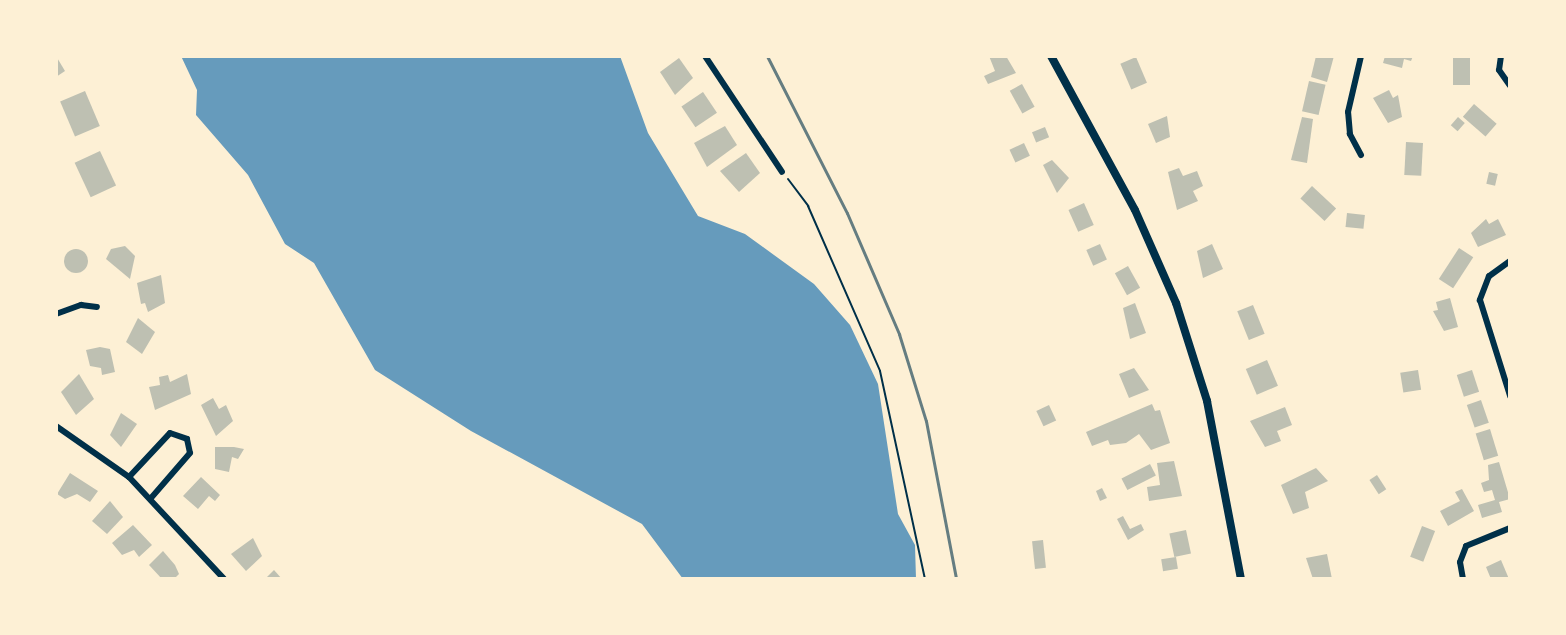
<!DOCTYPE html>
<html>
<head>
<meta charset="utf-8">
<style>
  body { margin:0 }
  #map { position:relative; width:1566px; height:635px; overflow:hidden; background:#fdf0d5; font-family:Cabin,sans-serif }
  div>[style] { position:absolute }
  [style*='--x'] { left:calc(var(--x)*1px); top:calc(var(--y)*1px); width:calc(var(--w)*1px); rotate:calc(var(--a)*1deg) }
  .water>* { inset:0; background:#669bbc }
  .building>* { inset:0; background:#bec0b2; transform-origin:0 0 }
  .round { border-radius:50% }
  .path>* { height:2px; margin:-1px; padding:0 1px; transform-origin:1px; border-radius:1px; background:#003049 }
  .minor>* { height:6px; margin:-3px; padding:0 3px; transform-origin:3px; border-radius:3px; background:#003049 }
  .tertiary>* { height:8px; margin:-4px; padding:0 4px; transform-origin:4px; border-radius:4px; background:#003049 }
  .rail>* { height:3px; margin:-1.5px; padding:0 1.5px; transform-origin:1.5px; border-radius:1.5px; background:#657d81 }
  span { translate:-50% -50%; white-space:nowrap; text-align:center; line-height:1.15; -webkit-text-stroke:6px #fdf0d5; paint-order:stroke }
  .frame { position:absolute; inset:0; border:58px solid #fdf0d5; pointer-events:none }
</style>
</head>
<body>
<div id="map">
  <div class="water">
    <div style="clip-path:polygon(181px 56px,620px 56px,648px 133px,698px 216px,745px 234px,814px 284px,850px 325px,878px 384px,898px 514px,915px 545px,916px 579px,683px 579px,642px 524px,471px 431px,375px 370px,314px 263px,285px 244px,248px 175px,196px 115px,197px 90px)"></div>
  </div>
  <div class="building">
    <div style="clip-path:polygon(56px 56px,65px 71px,56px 77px)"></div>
    <div style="clip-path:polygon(989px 56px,1006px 56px,1016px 73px,988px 84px,984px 76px,995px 71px)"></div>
    <div style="clip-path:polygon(1316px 56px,1334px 56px,1327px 82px,1311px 77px)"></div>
    <div style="clip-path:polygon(1385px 56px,1413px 56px,1411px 61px,1404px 59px,1402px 68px,1383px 63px)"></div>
    <div style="left:1453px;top:56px;width:17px;height:29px"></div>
    <div style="left:1136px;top:57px;width:28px;height:17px;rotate:67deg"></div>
    <div style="clip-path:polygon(679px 58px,693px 78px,675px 95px,660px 72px)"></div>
    <div style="left:1309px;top:81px;width:17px;height:31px;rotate:13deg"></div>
    <div style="left:1022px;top:84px;width:26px;height:14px;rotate:61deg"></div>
    <div style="clip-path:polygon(1389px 90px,1393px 98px,1398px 95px,1402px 117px,1388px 123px,1373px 98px)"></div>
    <div style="left:85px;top:91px;width:38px;height:27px;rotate:67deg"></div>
    <div style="left:703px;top:92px;width:25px;height:26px;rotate:56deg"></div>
    <div style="left:1474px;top:104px;width:30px;height:17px;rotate:41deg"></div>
    <div style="clip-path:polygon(1167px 116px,1170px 137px,1156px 143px,1148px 124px)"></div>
    <div style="clip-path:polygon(1302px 117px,1313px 119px,1307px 163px,1291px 160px)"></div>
    <div style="left:1458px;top:117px;width:9px;height:11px;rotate:41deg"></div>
    <div style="clip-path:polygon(725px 126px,737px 145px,707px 167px,694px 143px)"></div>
    <div style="left:1045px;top:127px;width:11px;height:14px;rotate:68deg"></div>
    <div style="left:1406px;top:142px;width:17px;height:33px;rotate:3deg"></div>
    <div style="left:1024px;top:143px;width:14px;height:16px;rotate:65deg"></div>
    <div style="left:100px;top:151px;width:38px;height:28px;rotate:65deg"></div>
    <div style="clip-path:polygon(746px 153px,760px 173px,739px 192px,720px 171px)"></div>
    <div style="clip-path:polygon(1052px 160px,1069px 178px,1057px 193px,1043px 165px)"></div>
    <div style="clip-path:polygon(1179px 168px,1183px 176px,1197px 171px,1203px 186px,1193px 191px,1198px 201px,1177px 210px,1168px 172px)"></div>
    <div style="left:1489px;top:172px;width:9px;height:12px;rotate:13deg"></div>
    <div style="left:1312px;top:186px;width:33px;height:17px;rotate:43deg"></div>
    <div style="left:1084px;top:203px;width:24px;height:17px;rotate:66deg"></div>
    <div style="left:1347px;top:213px;width:18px;height:14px;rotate:6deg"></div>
    <div style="clip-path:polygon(1486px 219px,1489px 224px,1498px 219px,1506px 235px,1478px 247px,1471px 233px)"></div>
    <div style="left:1100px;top:244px;width:17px;height:15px;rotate:66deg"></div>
    <div style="clip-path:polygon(1212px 244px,1223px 269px,1203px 278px,1197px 251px)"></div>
    <div style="clip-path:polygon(125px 246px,135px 256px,130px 279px,106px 259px,111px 249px)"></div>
    <div style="left:1459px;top:248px;width:17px;height:37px;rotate:33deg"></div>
    <div class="round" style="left:64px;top:249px;width:24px;height:24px"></div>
    <div style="left:1128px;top:266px;width:25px;height:15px;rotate:61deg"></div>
    <div style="clip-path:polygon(161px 275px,165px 303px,148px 312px,145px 303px,141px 304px,137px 283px)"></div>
    <div style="clip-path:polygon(1450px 298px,1458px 327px,1444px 331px,1433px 311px,1438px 310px,1436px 302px)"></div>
    <div style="clip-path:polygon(1135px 303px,1146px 333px,1130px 339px,1123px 308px)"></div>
    <div style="left:1253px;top:305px;width:31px;height:17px;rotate:68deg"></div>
    <div style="clip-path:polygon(138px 318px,155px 332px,142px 354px,126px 342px)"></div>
    <div style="clip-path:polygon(100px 347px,110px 349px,115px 372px,102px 375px,101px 368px,90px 366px,86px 350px)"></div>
    <div style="left:1267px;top:360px;width:28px;height:23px;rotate:67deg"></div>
    <div style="clip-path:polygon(1134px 368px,1149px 390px,1129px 398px,1119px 374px)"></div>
    <div style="left:1418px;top:370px;width:20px;height:18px;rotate:81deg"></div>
    <div style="left:1472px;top:370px;width:23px;height:16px;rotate:72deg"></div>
    <div style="clip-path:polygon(79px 374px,94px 399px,76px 415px,61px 392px)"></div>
    <div style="clip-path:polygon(187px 374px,191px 394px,155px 410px,149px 387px,160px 385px,159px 377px,168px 375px,170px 382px)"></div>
    <div style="clip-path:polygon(213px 398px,219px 409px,226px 405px,233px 421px,216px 436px,201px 405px)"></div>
    <div style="left:1481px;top:400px;width:24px;height:15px;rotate:71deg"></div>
    <div style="clip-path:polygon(1152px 404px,1155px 411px,1160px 410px,1170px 443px,1151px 450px,1139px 434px,1126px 443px,1110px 445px,1108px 440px,1092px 446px,1086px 432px)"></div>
    <div style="left:1049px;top:405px;width:17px;height:14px;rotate:65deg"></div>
    <div style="clip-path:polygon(1285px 407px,1292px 425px,1277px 431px,1281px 441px,1265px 447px,1250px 421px)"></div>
    <div style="clip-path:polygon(121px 413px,137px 424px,121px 447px,110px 435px)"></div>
    <div style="left:1490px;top:429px;width:28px;height:15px;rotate:73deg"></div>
    <div style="clip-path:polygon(215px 447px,234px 447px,244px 449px,238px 459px,232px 457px,229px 472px,215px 469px)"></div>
    <div style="clip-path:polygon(1174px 461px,1182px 496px,1149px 501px,1147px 487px,1160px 485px,1157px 463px)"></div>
    <div style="clip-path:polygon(1499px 462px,1510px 499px,1499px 502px,1502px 512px,1482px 518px,1478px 505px,1495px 500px,1492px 490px,1484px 492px,1481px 483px,1489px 480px,1488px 465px)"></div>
    <div style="left:1150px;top:464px;width:13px;height:32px;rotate:63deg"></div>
    <div style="clip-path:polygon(1316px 468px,1328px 481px,1305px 492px,1309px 508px,1293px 514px,1281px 485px)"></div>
    <div style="clip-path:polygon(70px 473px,98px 491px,90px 502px,77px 494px,65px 499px,57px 494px)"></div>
    <div style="left:1377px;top:475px;width:17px;height:9px;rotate:57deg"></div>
    <div style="clip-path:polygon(201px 477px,220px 495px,215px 501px,209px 496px,198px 509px,183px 496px)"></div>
    <div style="clip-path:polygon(1102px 488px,1107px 498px,1100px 501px,1096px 491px)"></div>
    <div style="clip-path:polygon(1462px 489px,1474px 511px,1448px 526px,1440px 511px,1460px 501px,1455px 492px)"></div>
    <div style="clip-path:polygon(110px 501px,123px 517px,107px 534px,92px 521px)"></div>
    <div style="clip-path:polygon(1123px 516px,1130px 529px,1141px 524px,1144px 530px,1128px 540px,1117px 519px)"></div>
    <div style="clip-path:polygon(133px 525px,152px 545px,139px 557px,134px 550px,122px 555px,112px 543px)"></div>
    <div style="left:1422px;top:526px;width:14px;height:33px;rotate:21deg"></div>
    <div style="left:1186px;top:530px;width:24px;height:17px;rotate:78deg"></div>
    <div style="clip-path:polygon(253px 538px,262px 556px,246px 571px,231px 554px)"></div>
    <div style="left:1043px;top:540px;width:28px;height:11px;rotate:84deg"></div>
    <div style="clip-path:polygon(163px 551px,175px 565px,179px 574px,174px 579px,162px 579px,149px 565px)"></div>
    <div style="clip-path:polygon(1327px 554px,1332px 579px,1313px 579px,1306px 558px)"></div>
    <div style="left:1176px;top:557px;width:12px;height:15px;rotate:81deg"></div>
    <div style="clip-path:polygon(1501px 560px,1509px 579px,1491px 579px,1486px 567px)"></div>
    <div style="clip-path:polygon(274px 570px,282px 579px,265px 579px)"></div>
  </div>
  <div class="path">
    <div style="--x:788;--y:179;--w:34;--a:53"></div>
    <div style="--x:808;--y:206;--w:180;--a:66.4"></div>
    <div style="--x:880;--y:371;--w:213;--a:77.8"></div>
  </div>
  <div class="minor">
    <div style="--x:705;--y:56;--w:139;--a:56.4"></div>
    <div style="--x:1501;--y:56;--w:14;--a:98"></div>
    <div style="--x:1499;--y:70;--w:19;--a:55"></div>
    <div style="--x:1361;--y:155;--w:24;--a:-118"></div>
    <div style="--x:1350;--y:134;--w:22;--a:-95"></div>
    <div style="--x:1348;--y:112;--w:57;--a:-76.9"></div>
    <div style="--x:1510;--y:261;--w:26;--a:144"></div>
    <div style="--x:1489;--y:276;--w:26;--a:111"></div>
    <div style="--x:1480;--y:300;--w:101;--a:72.6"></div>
    <div style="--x:56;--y:314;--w:27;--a:-20"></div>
    <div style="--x:81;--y:305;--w:16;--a:7"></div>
    <div style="--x:56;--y:426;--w:89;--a:34.9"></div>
    <div style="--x:129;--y:477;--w:139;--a:47"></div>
    <div style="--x:129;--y:477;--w:60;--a:-47"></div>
    <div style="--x:170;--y:433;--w:18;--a:19"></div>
    <div style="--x:187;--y:439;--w:14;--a:78"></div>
    <div style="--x:190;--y:453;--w:60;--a:130.9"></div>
    <div style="--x:1463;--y:579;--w:17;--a:-100"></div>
    <div style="--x:1460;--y:562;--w:17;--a:-69"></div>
    <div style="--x:1466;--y:546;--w:48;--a:-22.2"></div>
  </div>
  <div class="tertiary">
    <div style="--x:1051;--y:56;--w:175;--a:61.4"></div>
    <div style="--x:1135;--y:210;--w:102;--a:66.2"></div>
    <div style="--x:1176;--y:303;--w:103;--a:72.4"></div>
    <div style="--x:1207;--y:401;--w:181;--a:79.2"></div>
  </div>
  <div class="rail">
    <div style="--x:767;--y:56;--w:176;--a:63"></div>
    <div style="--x:847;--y:213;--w:132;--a:66.7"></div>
    <div style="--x:899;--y:334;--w:91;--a:72.8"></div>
    <div style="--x:926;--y:421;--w:161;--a:79.2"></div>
  </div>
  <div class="frame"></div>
</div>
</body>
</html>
